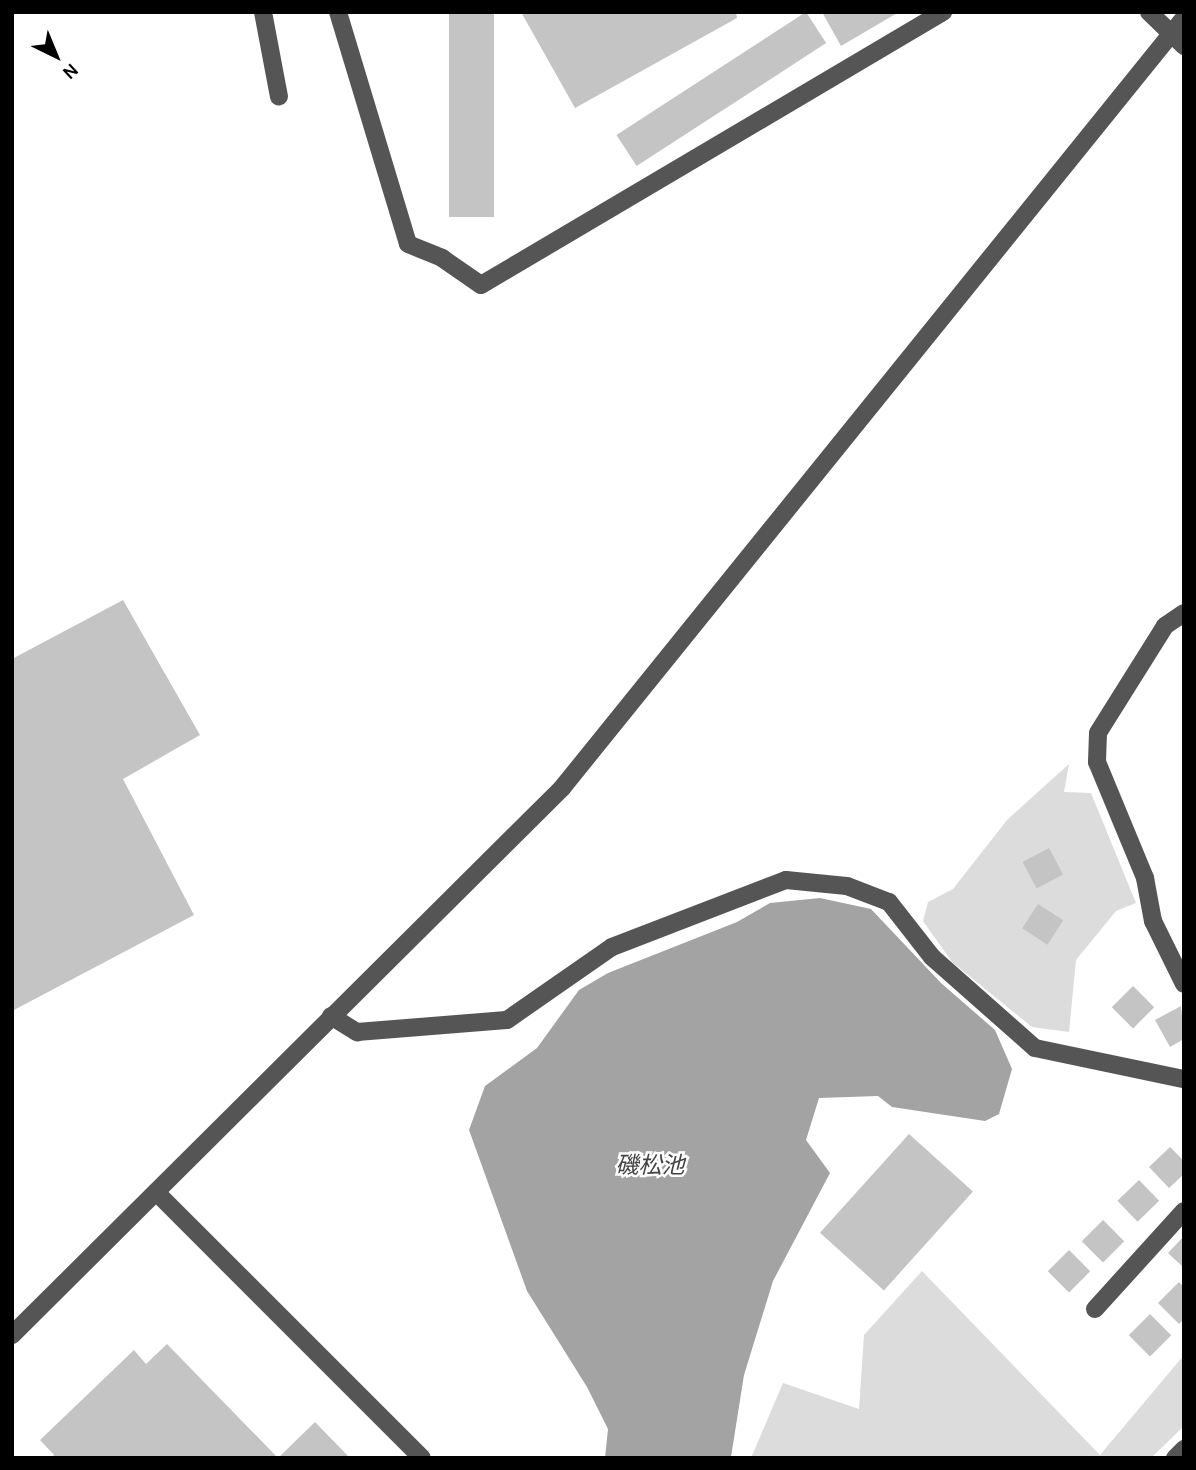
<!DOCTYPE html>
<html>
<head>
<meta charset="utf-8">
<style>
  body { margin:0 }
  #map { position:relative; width:1196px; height:1470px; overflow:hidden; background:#fff; font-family:Karla,"Noto Sans JP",sans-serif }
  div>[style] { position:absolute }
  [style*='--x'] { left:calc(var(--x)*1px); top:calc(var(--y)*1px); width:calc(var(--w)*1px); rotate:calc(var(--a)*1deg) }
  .green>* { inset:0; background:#dcdcdc }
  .water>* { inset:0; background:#a3a3a3 }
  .building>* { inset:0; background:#c4c4c4; transform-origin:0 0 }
  .minor>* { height:18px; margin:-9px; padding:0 9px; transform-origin:9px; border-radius:9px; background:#555 }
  span { translate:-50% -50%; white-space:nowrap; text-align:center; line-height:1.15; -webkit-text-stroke:5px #fff; paint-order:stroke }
  .water-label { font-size:23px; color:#444; font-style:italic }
  .frame { position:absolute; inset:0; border:14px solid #000; pointer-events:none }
  .north { position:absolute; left:21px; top:21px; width:70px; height:70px; -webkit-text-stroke:5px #fff; paint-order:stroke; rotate:137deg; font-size:19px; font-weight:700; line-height:28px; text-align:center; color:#000 }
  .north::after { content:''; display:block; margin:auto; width:24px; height:32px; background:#000; clip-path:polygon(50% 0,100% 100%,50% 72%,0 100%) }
</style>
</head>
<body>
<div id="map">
  <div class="green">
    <div style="clip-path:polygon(1069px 764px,1064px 792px,1091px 793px,1136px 903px,1116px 911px,1076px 960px,1069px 1032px,1032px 1027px,952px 962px,923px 921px,928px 902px,953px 889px,1007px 820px)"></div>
    <div style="clip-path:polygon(922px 1271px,1100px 1455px,1184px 1355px,1184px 1426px,1151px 1458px,751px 1458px,783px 1383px,859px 1409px,864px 1335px)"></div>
  </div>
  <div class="water">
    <div style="clip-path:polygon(820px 898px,871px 909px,941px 983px,995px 1030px,1012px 1069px,999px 1114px,985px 1121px,892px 1107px,878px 1096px,819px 1098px,806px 1140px,830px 1173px,773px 1281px,744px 1375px,731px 1457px,605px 1458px,608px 1429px,587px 1387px,527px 1291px,469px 1130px,485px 1086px,537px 1048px,579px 990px,608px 973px,737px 922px,770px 903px)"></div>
  </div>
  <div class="building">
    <div style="left:449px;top:12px;width:45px;height:205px"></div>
    <div style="clip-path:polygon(521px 12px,736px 12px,737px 18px,575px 108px)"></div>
    <div style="left:806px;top:12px;width:37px;height:226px;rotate:57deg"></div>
    <div style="clip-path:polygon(822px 12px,899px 12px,841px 46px)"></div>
    <div style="clip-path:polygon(123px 600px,200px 735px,123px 779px,194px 915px,12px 1011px,12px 659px)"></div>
    <div style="left:1049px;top:848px;width:30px;height:30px;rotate:62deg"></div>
    <div style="left:1038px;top:904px;width:30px;height:29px;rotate:33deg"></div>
    <div style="left:1133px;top:986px;width:30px;height:30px;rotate:45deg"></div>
    <div style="clip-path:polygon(1181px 1006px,1184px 1039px,1170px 1047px,1155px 1020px)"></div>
    <div style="left:909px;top:1134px;width:86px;height:133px;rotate:42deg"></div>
    <div style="clip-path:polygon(1170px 1147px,1184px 1161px,1184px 1174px,1169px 1188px,1149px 1167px)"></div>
    <div style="left:1139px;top:1180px;width:29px;height:30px;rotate:46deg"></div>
    <div style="left:1103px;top:1220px;width:30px;height:30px;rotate:45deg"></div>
    <div style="clip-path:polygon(1184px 1236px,1184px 1268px,1168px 1253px)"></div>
    <div style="left:1069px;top:1250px;width:30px;height:30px;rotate:45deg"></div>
    <div style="clip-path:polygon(1179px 1282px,1184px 1287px,1184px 1319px,1179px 1324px,1158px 1303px)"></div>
    <div style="left:1150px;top:1314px;width:30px;height:30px;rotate:45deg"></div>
    <div style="clip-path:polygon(167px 1344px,278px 1458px,315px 1422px,350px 1458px,51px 1458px,54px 1455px,40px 1440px,134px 1350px,146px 1364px)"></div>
  </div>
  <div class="minor">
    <div style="--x:263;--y:12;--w:86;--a:79.3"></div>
    <div style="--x:338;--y:12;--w:242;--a:73.2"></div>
    <div style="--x:408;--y:244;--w:37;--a:22"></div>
    <div style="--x:442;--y:258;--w:47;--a:34.7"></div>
    <div style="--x:481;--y:285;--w:537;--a:-30.58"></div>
    <div style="--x:1149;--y:12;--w:49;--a:44.2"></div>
    <div style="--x:1184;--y:613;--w:23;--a:146"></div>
    <div style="--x:1165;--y:626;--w:126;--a:122.1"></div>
    <div style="--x:1098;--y:733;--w:29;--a:92"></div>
    <div style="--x:1097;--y:762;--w:126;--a:67.5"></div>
    <div style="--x:1145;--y:878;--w:44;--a:79.5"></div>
    <div style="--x:1153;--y:921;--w:70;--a:63.8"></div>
    <div style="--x:331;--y:1016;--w:31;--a:32"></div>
    <div style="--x:357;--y:1032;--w:150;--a:-4.6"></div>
    <div style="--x:507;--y:1020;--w:128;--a:-34.8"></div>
    <div style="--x:612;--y:947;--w:186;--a:-21.1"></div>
    <div style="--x:786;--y:880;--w:61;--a:5.6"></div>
    <div style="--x:847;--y:886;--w:45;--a:20.9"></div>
    <div style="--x:889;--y:902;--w:70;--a:52"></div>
    <div style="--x:932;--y:957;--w:137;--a:41.5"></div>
    <div style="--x:1035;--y:1048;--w:152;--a:11.8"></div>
    <div style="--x:156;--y:1192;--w:376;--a:45"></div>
    <div style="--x:1095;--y:1309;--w:132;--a:-47.8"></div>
    <div style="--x:12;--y:1335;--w:776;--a:-44.84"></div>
    <div style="--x:562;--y:788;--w:990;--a:-51.07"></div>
    <div style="--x:1175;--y:1458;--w:13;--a:-45"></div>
  </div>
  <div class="water-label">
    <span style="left:650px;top:1166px">磯松池</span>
  </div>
  <div class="frame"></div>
  <div class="north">N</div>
</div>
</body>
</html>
